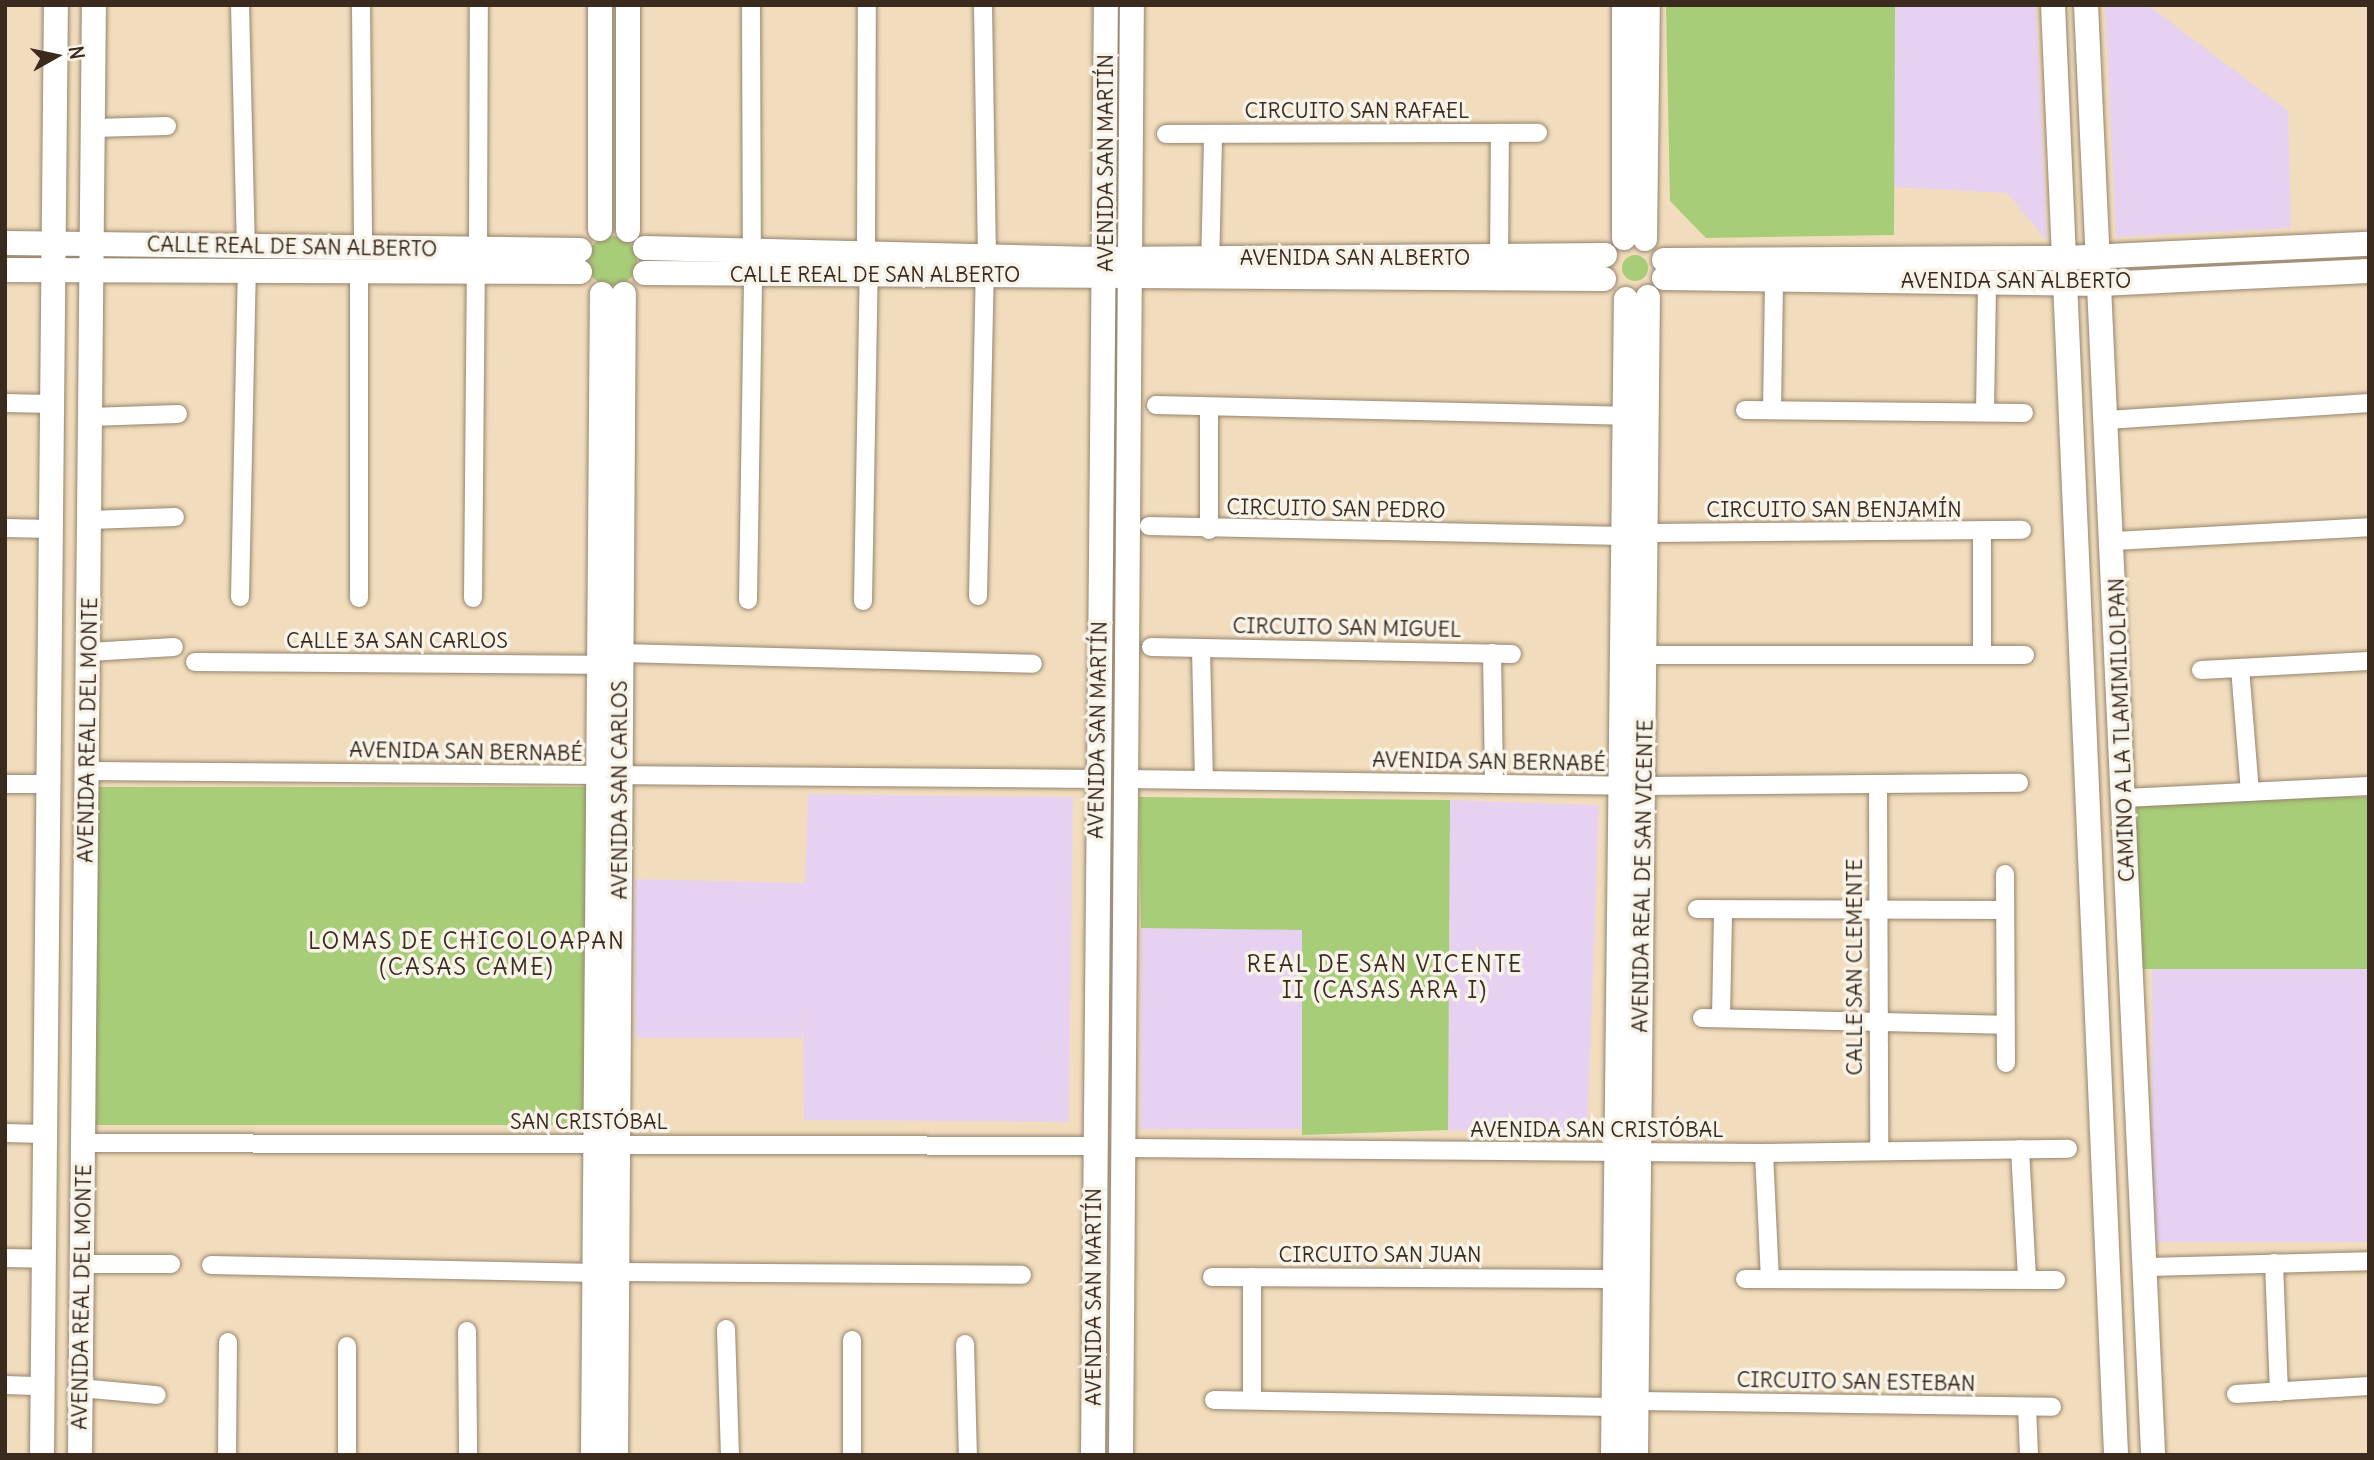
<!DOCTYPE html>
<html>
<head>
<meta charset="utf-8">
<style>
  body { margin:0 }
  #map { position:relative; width:2374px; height:1460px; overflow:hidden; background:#f1ddbd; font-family:Delius,sans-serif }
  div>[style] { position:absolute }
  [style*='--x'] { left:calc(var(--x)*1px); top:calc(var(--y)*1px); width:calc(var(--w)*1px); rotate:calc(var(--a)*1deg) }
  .built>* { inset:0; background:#e6d2f0; transform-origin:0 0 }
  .green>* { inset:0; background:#a7cd78; transform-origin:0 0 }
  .round { border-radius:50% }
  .roads { filter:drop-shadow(0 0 2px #96846e) drop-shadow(0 0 2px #96846e) }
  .street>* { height:18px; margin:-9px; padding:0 9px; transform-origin:9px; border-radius:9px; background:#fff }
  .secondary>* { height:24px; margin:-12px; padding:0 12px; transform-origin:12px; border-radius:12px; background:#fff }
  span { translate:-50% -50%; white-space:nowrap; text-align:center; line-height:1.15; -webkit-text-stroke:7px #f7f3e8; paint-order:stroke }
  .street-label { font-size:21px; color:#3b2a1e }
  .neighbourhood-label { font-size:23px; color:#3b2a1e; letter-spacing:2px }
  .frame { position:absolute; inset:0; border:7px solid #3b2a1e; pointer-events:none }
  .north { position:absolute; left:21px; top:21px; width:70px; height:70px; -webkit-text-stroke:5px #f7f3e8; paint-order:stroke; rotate:81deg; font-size:19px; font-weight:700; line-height:28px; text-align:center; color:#3b2a1e }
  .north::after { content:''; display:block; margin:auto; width:24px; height:32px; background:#3b2a1e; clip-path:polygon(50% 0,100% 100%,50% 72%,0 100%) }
</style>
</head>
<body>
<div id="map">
  <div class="built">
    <div style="clip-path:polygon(1895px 5px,2036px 5px,2047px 241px,2007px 193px,1893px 187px)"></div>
    <div style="clip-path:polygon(2105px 5px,2148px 5px,2288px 111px,2291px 228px,2116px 237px)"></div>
    <div style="clip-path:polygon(808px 794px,1073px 797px,1069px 1122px,804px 1120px,803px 1009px,802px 1038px,635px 1038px,634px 879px,805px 883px)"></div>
    <div style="left:1450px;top:800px;width:149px;height:330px;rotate:2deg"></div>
    <div style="left:1141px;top:928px;width:161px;height:201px"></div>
    <div style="left:2369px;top:969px;width:273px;height:217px;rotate:90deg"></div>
  </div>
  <div class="green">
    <div style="clip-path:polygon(1666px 5px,1895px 5px,1894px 235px,1706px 238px,1670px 201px)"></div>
    <div class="round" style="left:587px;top:236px;width:50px;height:50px"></div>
    <div class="round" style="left:1622px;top:255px;width:26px;height:26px"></div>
    <div style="left:96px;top:787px;width:490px;height:338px"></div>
    <div style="clip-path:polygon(1139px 797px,1450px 800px,1448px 1130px,1302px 1135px,1302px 930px,1141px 928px)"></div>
    <div style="left:2369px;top:797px;width:172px;height:232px;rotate:90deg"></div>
  </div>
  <div class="roads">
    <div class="street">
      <div style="--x:240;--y:5;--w:243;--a:88.6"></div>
      <div style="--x:361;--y:5;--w:243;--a:89.5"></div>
      <div style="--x:751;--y:5;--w:247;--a:89.8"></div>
      <div style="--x:983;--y:5;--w:251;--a:89.1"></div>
      <div style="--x:93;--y:128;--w:74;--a:-1.5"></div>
      <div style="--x:1166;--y:134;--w:372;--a:-0.2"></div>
      <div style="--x:478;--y:250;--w:245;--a:-89.8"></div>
      <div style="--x:866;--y:252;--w:247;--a:-89.8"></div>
      <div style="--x:1499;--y:265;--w:131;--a:-89.6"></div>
      <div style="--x:1210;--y:270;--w:136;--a:-88.7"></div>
      <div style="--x:359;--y:273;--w:325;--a:90"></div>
      <div style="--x:5;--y:403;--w:47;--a:1.2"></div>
      <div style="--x:1156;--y:405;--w:469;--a:1.3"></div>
      <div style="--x:1745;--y:410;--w:279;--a:0.6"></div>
      <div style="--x:1772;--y:410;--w:130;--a:-89.1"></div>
      <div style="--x:1985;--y:412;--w:130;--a:-89.1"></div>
      <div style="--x:90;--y:417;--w:88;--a:-2"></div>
      <div style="--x:2107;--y:420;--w:263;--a:-3.7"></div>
      <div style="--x:90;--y:520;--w:85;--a:-2"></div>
      <div style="--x:1149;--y:526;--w:474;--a:1.2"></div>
      <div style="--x:5;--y:528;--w:46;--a:1.2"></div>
      <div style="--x:1209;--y:530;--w:123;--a:-90"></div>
      <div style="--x:1982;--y:532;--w:122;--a:90"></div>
      <div style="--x:1646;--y:533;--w:376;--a:-0.5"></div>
      <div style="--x:2114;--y:541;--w:255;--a:-3.1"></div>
      <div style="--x:978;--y:596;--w:321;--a:-88.8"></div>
      <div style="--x:240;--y:597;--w:326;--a:-88.8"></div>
      <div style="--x:473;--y:598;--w:325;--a:-89.5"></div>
      <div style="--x:748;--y:600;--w:326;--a:-89.1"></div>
      <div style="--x:863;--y:601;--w:328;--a:-89"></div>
      <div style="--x:1151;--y:647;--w:361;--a:1.1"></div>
      <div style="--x:1201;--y:649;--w:131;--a:88.7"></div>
      <div style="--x:89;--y:652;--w:85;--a:-3.4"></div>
      <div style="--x:621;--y:653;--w:412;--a:1.5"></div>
      <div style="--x:1492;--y:653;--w:131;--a:89.1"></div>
      <div style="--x:1645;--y:655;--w:380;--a:0"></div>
      <div style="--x:195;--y:662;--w:404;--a:0.4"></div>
      <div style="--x:2240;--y:668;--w:124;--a:85.4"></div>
      <div style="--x:2201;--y:670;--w:168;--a:-3.1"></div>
      <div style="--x:87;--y:771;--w:1010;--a:0.45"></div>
      <div style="--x:1127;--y:779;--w:516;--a:0.78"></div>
      <div style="--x:1643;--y:786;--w:376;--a:-0.5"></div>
      <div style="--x:5;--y:784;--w:44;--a:0"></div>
      <div style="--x:1878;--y:784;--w:366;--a:89.8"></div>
      <div style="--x:2124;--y:798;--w:245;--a:-2.8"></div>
      <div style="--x:2005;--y:874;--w:189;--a:89.7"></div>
      <div style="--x:1697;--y:909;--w:307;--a:0.2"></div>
      <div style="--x:1702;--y:1018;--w:303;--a:1.3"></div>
      <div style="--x:1721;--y:1018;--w:108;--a:-88.9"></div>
      <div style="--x:5;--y:1133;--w:40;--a:1.4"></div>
      <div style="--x:83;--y:1143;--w:1012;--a:0.17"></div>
      <div style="--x:1126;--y:1148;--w:638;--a:0.45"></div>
      <div style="--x:1764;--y:1153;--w:304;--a:-0.8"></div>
      <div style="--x:2020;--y:1149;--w:130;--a:86.9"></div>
      <div style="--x:1764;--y:1153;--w:125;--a:87.3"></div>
      <div style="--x:5;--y:1258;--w:39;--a:1"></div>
      <div style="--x:2274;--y:1263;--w:129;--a:87.8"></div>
      <div style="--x:82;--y:1264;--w:89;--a:0"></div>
      <div style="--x:211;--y:1265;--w:383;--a:1.2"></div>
      <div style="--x:2147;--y:1267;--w:222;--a:-1.5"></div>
      <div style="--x:617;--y:1272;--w:405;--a:0.4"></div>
      <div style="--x:1212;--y:1277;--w:402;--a:0.3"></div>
      <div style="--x:1745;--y:1279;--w:311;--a:0.2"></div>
      <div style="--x:726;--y:1329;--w:126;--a:88.2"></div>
      <div style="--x:467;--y:1331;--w:124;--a:89.5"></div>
      <div style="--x:852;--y:1340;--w:115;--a:90"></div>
      <div style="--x:965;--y:1344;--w:111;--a:88.5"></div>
      <div style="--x:5;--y:1385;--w:37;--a:2"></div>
      <div style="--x:81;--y:1388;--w:76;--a:5.3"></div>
      <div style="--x:2236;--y:1394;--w:133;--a:-3.4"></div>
      <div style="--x:1214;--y:1400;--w:399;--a:1"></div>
      <div style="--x:1252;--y:1400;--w:123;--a:-90"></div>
      <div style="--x:1636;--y:1401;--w:416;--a:0.8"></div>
      <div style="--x:2027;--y:1407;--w:48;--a:87.6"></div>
      <div style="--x:227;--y:1455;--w:113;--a:-89.5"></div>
      <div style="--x:347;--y:1455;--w:109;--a:-90"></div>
    </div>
    <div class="secondary">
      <div style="--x:600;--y:5;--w:224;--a:90"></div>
      <div style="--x:628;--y:5;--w:225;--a:90"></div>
      <div style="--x:2053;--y:5;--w:1451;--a:87.51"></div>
      <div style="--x:2086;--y:5;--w:1452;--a:87.35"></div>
      <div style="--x:1624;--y:238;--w:233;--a:-90"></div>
      <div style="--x:1645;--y:239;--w:234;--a:-89.3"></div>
      <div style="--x:5;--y:243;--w:575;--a:0.7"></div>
      <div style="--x:645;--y:248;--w:460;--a:1.4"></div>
      <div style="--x:1105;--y:259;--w:500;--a:-0.46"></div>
      <div style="--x:1664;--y:260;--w:403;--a:-0.3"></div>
      <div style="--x:2067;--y:258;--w:302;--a:-2.7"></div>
      <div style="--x:5;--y:270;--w:575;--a:0.2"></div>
      <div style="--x:645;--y:273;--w:959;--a:0.36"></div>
      <div style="--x:1664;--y:278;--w:437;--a:0.8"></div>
      <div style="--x:2101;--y:284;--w:268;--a:-2.8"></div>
      <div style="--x:42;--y:1455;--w:1450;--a:-89.45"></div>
      <div style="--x:80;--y:1455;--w:1450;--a:-89.45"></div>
      <div style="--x:593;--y:1455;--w:1161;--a:-89.56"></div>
      <div style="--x:616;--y:1455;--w:1161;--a:-89.61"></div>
      <div style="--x:1093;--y:1455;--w:1450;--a:-89.49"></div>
      <div style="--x:1121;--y:1455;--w:1450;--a:-89.57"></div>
      <div style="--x:1613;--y:1455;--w:1156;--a:-89.36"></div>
      <div style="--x:1636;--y:1455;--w:1158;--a:-89.41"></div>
    </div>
  </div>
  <div class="street-label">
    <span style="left:1357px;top:111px">CIRCUITO SAN RAFAEL</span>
    <span style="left:1106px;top:163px;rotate:-90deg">AVENIDA SAN MARTÍN</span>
    <span style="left:292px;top:247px;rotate:1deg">CALLE REAL DE SAN ALBERTO</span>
    <span style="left:1355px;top:258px">AVENIDA SAN ALBERTO</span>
    <span style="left:875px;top:275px">CALLE REAL DE SAN ALBERTO</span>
    <span style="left:2016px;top:281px">AVENIDA SAN ALBERTO</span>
    <span style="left:1336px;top:509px;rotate:1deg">CIRCUITO SAN PEDRO</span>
    <span style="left:1834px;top:510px">CIRCUITO SAN BENJAMÍN</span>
    <span style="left:1347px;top:628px;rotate:1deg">CIRCUITO SAN MIGUEL</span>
    <span style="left:397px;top:641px">CALLE 3A SAN CARLOS</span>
    <span style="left:88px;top:730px;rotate:-89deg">AVENIDA REAL DEL MONTE</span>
    <span style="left:1098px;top:730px;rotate:-89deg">AVENIDA SAN MARTÍN</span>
    <span style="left:2122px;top:730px;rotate:-92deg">CAMINO A LA TLAMIMILOLPAN</span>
    <span style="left:466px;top:752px;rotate:1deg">AVENIDA SAN BERNABÉ</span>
    <span style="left:1489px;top:762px;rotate:1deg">AVENIDA SAN BERNABÉ</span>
    <span style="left:620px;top:790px;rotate:-90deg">AVENIDA SAN CARLOS</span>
    <span style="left:1643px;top:876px;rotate:-89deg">AVENIDA REAL DE SAN VICENTE</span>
    <span style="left:1855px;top:967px;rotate:-90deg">CALLE SAN CLEMENTE</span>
    <span style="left:589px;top:1122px">SAN CRISTÓBAL</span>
    <span style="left:1597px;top:1130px">AVENIDA SAN CRISTÓBAL</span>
    <span style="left:1380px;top:1255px">CIRCUITO SAN JUAN</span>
    <span style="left:82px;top:1297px;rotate:-89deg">AVENIDA REAL DEL MONTE</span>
    <span style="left:1094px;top:1297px;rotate:-90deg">AVENIDA SAN MARTÍN</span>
    <span style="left:1856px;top:1382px;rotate:1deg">CIRCUITO SAN ESTEBAN</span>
  </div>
  <div class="neighbourhood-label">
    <span style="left:467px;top:954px">LOMAS DE CHICOLOAPAN<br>(CASAS CAME)</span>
    <span style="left:1385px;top:977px">REAL DE SAN VICENTE<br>II (CASAS ARA I)</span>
  </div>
  <div class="frame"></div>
  <div class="north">N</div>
</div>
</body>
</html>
